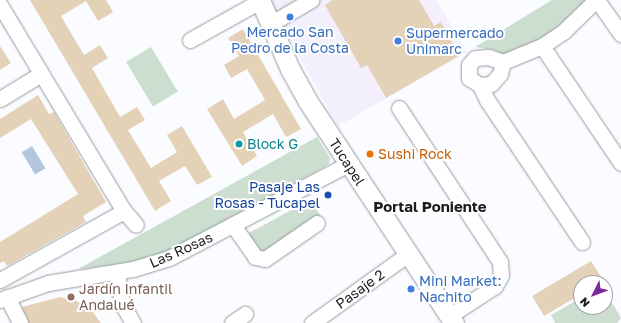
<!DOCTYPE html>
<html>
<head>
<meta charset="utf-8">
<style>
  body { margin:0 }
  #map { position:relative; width:621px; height:323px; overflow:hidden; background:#fafcff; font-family:"Golos Text",sans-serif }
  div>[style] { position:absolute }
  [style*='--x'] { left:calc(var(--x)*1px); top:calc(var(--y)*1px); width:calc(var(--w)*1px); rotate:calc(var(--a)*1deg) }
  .commercial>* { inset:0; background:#f3effc }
  .green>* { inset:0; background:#ccded0; transform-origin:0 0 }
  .water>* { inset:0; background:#b4c5de; transform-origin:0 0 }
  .building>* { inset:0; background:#e4d2b8 }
  .roads { filter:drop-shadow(0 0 1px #979a9f) drop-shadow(0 0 1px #979a9f) }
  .minor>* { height:15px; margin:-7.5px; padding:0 7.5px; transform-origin:7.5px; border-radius:7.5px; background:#fff }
  .major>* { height:19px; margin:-9.5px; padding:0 9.5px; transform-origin:9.5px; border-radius:9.5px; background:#fff }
  .dots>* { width:11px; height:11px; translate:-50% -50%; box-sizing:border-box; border:2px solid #fff; border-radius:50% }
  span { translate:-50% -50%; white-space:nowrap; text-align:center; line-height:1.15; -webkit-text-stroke:4px #fff; paint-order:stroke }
  .shop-label { font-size:14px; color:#366cbe }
  .left { translate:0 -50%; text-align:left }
  .culture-label { font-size:14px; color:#0d838f }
  .food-label { font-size:14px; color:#c56008 }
  .street-label { font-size:14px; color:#1b1c1e }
  .transit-label { font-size:14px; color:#164399 }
  .right { translate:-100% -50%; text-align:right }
  .education-label { font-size:14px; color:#785e54 }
  .neighbourhood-label { font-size:15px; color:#1b1c1e; font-weight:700 }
  .north { position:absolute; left:573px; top:275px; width:40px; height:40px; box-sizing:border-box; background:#fff; border:1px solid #a4a4a5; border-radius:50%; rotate:228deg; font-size:11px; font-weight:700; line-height:16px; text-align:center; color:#1b1c1e }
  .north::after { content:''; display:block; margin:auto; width:14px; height:18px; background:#7c2999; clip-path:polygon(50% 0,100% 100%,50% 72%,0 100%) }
</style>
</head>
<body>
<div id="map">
  <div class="commercial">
    <div style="clip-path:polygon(268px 0,436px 0,467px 52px,338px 126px)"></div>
  </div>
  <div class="green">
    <div style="clip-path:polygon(552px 0,588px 0,550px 34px,506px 56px,494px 50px,475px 47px)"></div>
    <div style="left:151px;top:47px;width:52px;height:29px;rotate:59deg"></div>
    <div style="clip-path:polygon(317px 137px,330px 158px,329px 164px,323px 168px,170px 250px,134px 263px,78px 269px)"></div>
    <div style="clip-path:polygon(310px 200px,321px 216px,266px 256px,256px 253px,245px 235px)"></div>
    <div style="clip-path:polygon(605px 291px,621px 318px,617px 323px,555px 323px,551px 315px,581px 298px,581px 307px,605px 307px)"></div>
  </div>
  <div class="water">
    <div style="left:32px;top:146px;width:26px;height:12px;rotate:59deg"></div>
  </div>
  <div class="building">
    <div style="clip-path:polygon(30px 0,106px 0,113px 12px,98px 21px,86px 1px,61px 16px,84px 55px,100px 45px,108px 58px,92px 68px,120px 117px,137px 107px,145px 120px,128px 130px,151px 168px,177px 152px,167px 135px,182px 126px,212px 177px,197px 185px,185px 166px,159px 181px,171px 201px,155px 211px)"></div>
    <div style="clip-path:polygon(333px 0,419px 0,434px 26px,441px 22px,459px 56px,386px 98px,367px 65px,361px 68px,325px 5px)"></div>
    <div style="clip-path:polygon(243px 29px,301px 129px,286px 137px,273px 114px,243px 132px,257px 156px,242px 166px,207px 109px,223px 99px,234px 119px,265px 100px,247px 69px,231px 78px,224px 65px,239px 56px,228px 38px)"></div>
    <div style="clip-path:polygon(0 46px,11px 63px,0 70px)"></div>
    <div style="clip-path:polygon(38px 95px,49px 114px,54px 112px,106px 202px,83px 216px,86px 222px,7px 266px,4px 261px,0 263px,0 242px,78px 194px,31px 119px,0 138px,0 119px)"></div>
    <div style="clip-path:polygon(591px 261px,605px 283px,581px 283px,581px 294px,544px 316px,532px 296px)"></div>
    <div style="clip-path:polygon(60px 297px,77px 301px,92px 311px,101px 323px,29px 323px,22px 307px)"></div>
  </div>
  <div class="roads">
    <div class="minor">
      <div style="--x:597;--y:0;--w:42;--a:54.8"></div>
      <div style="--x:0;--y:5;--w:240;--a:59"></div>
      <div style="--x:124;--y:211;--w:18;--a:49"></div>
      <div style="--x:270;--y:24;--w:48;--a:-30.3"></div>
      <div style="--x:190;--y:40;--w:80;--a:-29.1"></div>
      <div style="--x:542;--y:46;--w:141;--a:56"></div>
      <div style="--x:503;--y:62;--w:12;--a:104"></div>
      <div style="--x:500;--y:74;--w:13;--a:132"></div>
      <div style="--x:491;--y:84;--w:11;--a:175"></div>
      <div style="--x:480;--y:85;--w:13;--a:-148"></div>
      <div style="--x:469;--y:78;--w:13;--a:-90"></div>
      <div style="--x:469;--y:65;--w:9;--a:-49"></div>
      <div style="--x:475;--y:58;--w:13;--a:-4"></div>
      <div style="--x:488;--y:57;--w:16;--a:18"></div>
      <div style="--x:503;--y:62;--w:42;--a:-22.3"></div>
      <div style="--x:542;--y:46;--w:25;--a:-34"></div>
      <div style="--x:563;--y:32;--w:46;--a:-44.1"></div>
      <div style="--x:480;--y:85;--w:17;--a:65"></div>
      <div style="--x:487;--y:100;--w:171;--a:56.2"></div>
      <div style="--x:0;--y:99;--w:48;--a:-31.4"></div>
      <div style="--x:399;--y:108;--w:184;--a:56.7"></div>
      <div style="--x:500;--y:262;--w:13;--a:86"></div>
      <div style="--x:501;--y:275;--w:13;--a:119"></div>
      <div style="--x:495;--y:286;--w:55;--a:146.9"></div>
      <div style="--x:233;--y:225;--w:39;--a:55"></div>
      <div style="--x:255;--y:257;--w:10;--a:11"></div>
      <div style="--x:265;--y:259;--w:63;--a:-34.7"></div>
      <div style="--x:117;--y:272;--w:32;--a:81"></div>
      <div style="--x:122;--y:304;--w:22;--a:60"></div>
      <div style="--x:0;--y:280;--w:142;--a:-29.1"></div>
      <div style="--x:7;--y:297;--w:29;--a:63"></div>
      <div style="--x:0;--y:300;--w:51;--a:-19.5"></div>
      <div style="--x:48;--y:283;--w:86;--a:-9.4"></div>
      <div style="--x:133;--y:269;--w:38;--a:-17"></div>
      <div style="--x:169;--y:258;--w:202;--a:-27.7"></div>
      <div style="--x:232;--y:323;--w:16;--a:-35"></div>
      <div style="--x:312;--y:323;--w:118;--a:-35.7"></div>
    </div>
    <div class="major">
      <div style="--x:260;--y:0;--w:75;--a:66.5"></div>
      <div style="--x:290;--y:69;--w:35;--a:61"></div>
      <div style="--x:307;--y:100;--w:267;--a:56.6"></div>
    </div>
  </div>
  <div class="dots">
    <div style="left:290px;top:17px;background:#3f7fe0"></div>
    <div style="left:398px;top:41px;background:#3f7fe0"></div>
    <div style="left:239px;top:144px;background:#0f9aa8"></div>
    <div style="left:370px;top:154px;background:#e8710a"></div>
    <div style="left:328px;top:195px;background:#1a4fb4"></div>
    <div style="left:411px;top:289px;background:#3f7fe0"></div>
    <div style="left:71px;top:297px;background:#8d6e63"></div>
  </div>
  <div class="shop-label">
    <span style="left:290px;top:40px">Mercado San<br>Pedro de la Costa</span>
    <span class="left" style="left:406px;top:41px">Supermercado<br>Unimarc</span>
    <span class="left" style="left:419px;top:289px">Mini Market:<br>Nachito</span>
  </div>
  <div class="culture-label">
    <span class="left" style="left:247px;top:144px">Block G</span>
  </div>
  <div class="food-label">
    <span class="left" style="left:378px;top:154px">Sushi Rock</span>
  </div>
  <div class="street-label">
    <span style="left:347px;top:162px;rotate:57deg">Tucapel</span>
    <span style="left:181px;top:250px;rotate:-24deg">Las Rosas</span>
    <span style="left:360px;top:289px;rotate:-36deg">Pasaje 2</span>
  </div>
  <div class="transit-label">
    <span class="right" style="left:320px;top:195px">Pasaje Las<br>Rosas - Tucapel</span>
  </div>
  <div class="education-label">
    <span class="left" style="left:79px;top:297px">Jardín Infantil<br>Andalué</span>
  </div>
  <div class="neighbourhood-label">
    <span style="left:430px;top:207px">Portal Poniente</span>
  </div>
  <div class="north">N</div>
</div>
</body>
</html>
